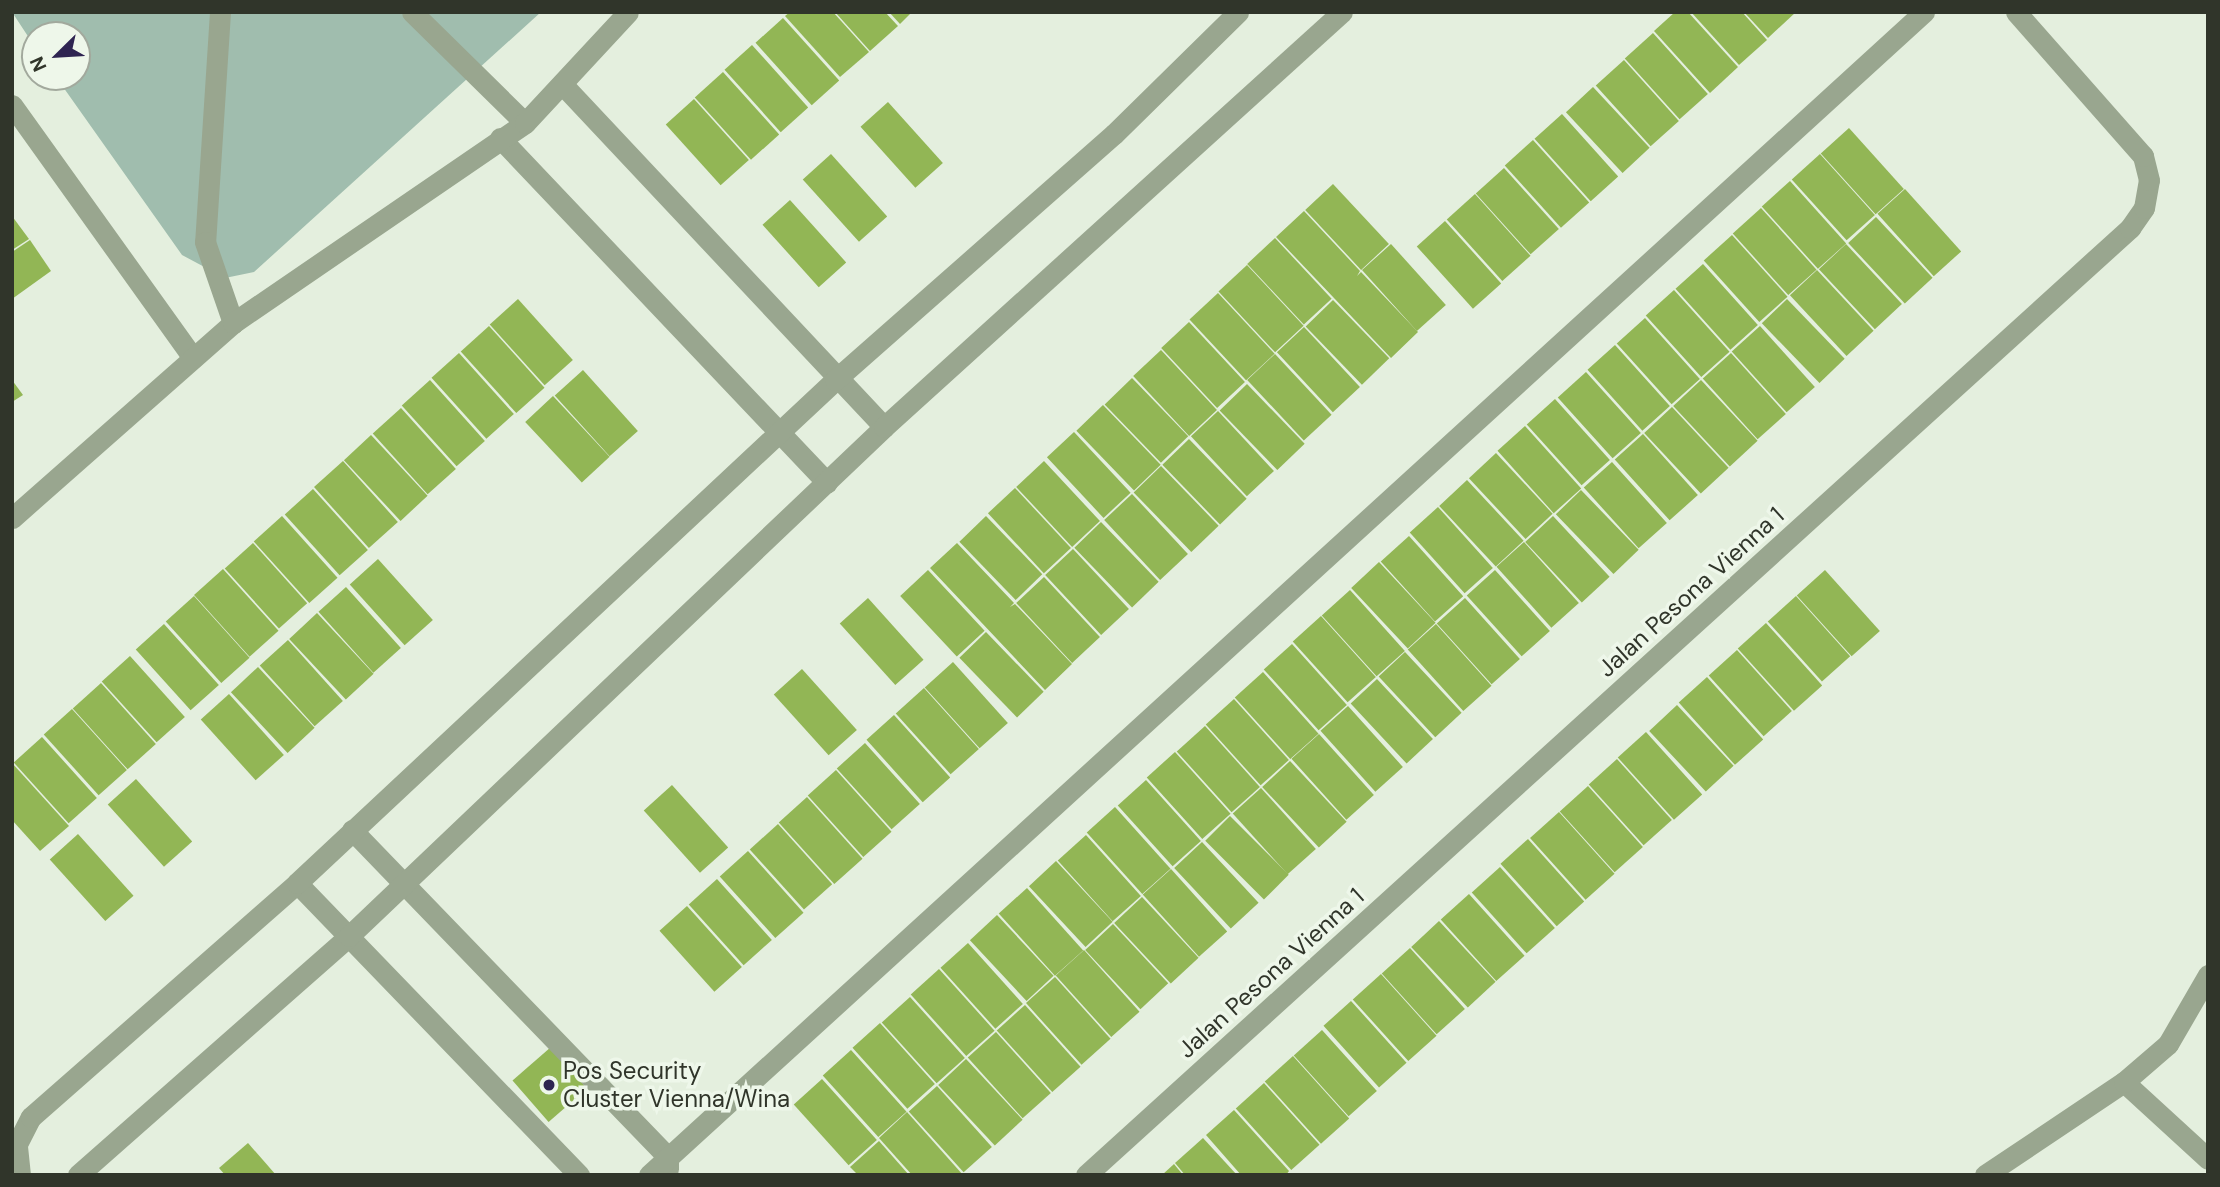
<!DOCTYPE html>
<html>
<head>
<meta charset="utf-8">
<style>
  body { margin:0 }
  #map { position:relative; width:2220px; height:1187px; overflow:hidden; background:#e4efde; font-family:"DM Sans",sans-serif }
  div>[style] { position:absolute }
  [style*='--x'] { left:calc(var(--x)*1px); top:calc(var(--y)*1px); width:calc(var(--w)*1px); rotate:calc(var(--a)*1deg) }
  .green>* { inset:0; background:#a0bdae }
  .building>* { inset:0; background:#92b655; transform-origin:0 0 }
  .minor>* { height:21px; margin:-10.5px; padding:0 10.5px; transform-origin:10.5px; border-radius:10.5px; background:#99a68f }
  .dots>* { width:19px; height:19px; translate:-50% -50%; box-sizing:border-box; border:4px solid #eef7ea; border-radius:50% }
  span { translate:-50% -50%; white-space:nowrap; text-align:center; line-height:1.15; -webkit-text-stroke:7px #eef7ea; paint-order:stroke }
  .street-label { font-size:24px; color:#30352a }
  .poi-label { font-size:24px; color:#30352a }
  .left { translate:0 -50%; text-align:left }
  .frame { position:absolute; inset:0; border:14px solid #30352a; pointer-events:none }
  .north { position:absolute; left:21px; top:21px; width:70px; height:70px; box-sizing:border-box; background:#eef7ea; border:2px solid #a2a99d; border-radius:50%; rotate:246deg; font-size:19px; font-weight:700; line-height:28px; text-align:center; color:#30352a }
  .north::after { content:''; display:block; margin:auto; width:24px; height:32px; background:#2e2451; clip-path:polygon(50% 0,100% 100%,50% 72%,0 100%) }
</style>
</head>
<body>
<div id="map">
  <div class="green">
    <div style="clip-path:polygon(12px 12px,541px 12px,254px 272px,225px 278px,182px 255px,56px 77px,77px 77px,77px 35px,35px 35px,35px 47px)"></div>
  </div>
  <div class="building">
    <div style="clip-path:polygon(790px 12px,833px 12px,869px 52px,840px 77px,785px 16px)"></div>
    <div style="clip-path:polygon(835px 12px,885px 12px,898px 26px,870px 51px)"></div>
    <div style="clip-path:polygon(889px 12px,912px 12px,900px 24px)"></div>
    <div style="clip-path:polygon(1675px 12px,1688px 12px,1738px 67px,1710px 93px,1654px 31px)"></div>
    <div style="clip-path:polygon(1691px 12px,1742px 12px,1767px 40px,1739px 65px)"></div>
    <div style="clip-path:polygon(1744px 12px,1796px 12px,1768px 38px)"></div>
    <div style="left:783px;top:18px;width:84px;height:37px;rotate:48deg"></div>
    <div style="left:1653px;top:33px;width:82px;height:38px;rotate:48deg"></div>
    <div style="left:752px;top:45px;width:84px;height:37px;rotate:48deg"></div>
    <div style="left:1624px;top:60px;width:82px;height:38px;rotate:48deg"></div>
    <div style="left:723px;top:72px;width:84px;height:38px;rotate:48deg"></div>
    <div style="left:1593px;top:87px;width:83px;height:37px;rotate:47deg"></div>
    <div style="left:694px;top:99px;width:82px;height:38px;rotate:48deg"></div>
    <div style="left:888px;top:102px;width:82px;height:37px;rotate:48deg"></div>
    <div style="left:1562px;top:114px;width:84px;height:37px;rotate:48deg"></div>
    <div style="left:1849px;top:128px;width:82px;height:38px;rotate:48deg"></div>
    <div style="left:1533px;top:140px;width:84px;height:38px;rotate:48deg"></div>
    <div style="left:831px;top:154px;width:84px;height:38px;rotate:48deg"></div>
    <div style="left:1820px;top:154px;width:82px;height:38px;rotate:48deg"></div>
    <div style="left:1504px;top:168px;width:82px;height:38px;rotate:48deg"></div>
    <div style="left:1790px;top:181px;width:84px;height:38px;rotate:48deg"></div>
    <div style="left:1333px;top:184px;width:82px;height:38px;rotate:47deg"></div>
    <div style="left:1905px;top:189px;width:84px;height:37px;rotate:48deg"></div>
    <div style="left:1475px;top:194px;width:83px;height:38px;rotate:48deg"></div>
    <div style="left:790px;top:200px;width:84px;height:37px;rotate:48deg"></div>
    <div style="left:1761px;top:208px;width:83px;height:38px;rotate:48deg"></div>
    <div style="clip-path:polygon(1304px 211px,1360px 271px,1357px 276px,1361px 272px,1418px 332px,1391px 358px,1276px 237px)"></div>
    <div style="clip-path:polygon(12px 216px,29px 239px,12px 250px)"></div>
    <div style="left:1876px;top:217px;width:83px;height:38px;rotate:47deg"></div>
    <div style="left:1445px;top:221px;width:84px;height:38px;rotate:48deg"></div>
    <div style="left:1732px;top:235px;width:83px;height:38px;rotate:48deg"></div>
    <div style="left:1275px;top:238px;width:83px;height:38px;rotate:47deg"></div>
    <div style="clip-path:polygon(30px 240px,51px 271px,12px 299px,12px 252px)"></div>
    <div style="left:1391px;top:244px;width:82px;height:39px;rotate:48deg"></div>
    <div style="left:1846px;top:244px;width:82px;height:37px;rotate:47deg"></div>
    <div style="left:1703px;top:264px;width:82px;height:37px;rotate:48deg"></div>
    <div style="left:1247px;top:265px;width:83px;height:39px;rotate:47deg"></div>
    <div style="left:1817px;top:270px;width:83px;height:37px;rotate:47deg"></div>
    <div style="left:1674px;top:290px;width:83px;height:38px;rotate:48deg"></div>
    <div style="left:1218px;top:293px;width:83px;height:39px;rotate:47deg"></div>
    <div style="left:518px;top:299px;width:82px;height:38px;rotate:48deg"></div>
    <div style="left:1787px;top:299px;width:83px;height:35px;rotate:46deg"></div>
    <div style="left:1333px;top:300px;width:81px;height:38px;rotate:46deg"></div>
    <div style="left:1645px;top:318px;width:82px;height:38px;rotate:48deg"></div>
    <div style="left:1189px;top:322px;width:82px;height:38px;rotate:47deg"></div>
    <div style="left:489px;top:326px;width:83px;height:38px;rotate:48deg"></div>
    <div style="left:1760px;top:326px;width:82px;height:38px;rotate:48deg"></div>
    <div style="left:1304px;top:327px;width:82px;height:37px;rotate:47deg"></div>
    <div style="left:1615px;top:345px;width:82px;height:37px;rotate:48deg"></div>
    <div style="left:1161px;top:350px;width:82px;height:38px;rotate:47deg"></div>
    <div style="left:459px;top:353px;width:82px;height:37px;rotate:48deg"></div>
    <div style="left:1731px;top:353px;width:82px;height:38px;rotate:48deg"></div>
    <div style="left:1275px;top:354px;width:83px;height:38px;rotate:47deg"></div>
    <div style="left:583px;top:370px;width:82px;height:38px;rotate:48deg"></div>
    <div style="left:1586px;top:372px;width:82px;height:38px;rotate:48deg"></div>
    <div style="left:1132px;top:378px;width:81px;height:38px;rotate:46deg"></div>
    <div style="clip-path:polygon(12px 380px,23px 395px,12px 402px)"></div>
    <div style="left:430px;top:380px;width:82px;height:38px;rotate:48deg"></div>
    <div style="left:1701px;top:380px;width:83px;height:38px;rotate:47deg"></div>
    <div style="left:1247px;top:384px;width:83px;height:38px;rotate:46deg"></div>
    <div style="left:553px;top:396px;width:83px;height:38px;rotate:47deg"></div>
    <div style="left:1555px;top:399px;width:82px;height:38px;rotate:48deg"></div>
    <div style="left:1103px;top:405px;width:83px;height:37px;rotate:46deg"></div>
    <div style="left:1672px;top:407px;width:83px;height:38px;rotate:47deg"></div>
    <div style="left:401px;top:408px;width:82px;height:38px;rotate:48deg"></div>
    <div style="left:1218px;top:411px;width:82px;height:37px;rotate:47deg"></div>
    <div style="left:1525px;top:426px;width:84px;height:37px;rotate:48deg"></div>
    <div style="left:1074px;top:432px;width:83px;height:37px;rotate:47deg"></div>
    <div style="left:1643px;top:434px;width:82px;height:38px;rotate:48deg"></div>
    <div style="left:371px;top:435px;width:83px;height:37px;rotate:47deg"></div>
    <div style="left:1189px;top:439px;width:83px;height:37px;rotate:46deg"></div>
    <div style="left:1496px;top:453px;width:83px;height:37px;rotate:47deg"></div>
    <div style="left:343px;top:461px;width:82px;height:39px;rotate:48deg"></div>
    <div style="left:1044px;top:461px;width:82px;height:38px;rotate:47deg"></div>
    <div style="left:1612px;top:462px;width:82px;height:38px;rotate:48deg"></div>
    <div style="left:1161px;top:466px;width:83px;height:38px;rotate:46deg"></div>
    <div style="left:1467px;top:480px;width:83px;height:38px;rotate:47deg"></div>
    <div style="left:1015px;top:488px;width:82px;height:37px;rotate:47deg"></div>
    <div style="left:313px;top:489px;width:82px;height:38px;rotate:48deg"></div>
    <div style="left:1581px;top:490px;width:83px;height:35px;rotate:46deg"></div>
    <div style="left:1132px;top:494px;width:82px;height:38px;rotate:47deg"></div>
    <div style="left:1438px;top:507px;width:82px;height:38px;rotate:48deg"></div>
    <div style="left:282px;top:516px;width:83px;height:38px;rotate:48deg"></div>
    <div style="left:986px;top:516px;width:81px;height:37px;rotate:46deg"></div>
    <div style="left:1553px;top:516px;width:83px;height:38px;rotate:47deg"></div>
    <div style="left:1101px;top:522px;width:83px;height:37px;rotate:46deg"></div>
    <div style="left:1409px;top:536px;width:81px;height:38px;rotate:48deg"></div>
    <div style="left:1524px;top:542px;width:82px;height:37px;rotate:48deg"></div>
    <div style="left:253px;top:543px;width:81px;height:38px;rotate:48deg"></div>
    <div style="clip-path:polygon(957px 543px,1014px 603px,1010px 607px,1015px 604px,1072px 664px,1045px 690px,930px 568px)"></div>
    <div style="left:1073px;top:549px;width:82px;height:38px;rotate:47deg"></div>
    <div style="left:378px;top:559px;width:82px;height:38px;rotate:48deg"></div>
    <div style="left:1379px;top:562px;width:83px;height:38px;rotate:47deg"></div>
    <div style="left:223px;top:569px;width:83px;height:39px;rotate:48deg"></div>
    <div style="left:928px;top:570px;width:83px;height:38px;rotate:47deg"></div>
    <div style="left:1495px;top:570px;width:82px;height:38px;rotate:48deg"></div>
    <div style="left:1825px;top:570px;width:82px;height:38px;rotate:48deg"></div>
    <div style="left:1044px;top:577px;width:82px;height:38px;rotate:47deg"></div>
    <div style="left:346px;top:587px;width:82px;height:37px;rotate:48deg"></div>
    <div style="left:1350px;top:590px;width:82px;height:38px;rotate:48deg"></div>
    <div style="left:194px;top:596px;width:83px;height:38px;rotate:48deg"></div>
    <div style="left:1796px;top:596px;width:81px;height:38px;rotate:48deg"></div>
    <div style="left:868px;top:598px;width:83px;height:38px;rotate:48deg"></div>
    <div style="left:1465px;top:598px;width:82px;height:38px;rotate:48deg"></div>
    <div style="left:317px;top:613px;width:83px;height:38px;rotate:47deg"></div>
    <div style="left:1321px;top:616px;width:82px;height:38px;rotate:48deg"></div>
    <div style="left:1766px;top:623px;width:84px;height:38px;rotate:48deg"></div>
    <div style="left:164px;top:624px;width:82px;height:38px;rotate:48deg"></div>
    <div style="left:1436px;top:624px;width:83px;height:38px;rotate:48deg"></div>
    <div style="left:986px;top:632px;width:83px;height:37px;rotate:46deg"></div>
    <div style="left:288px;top:640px;width:82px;height:38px;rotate:48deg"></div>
    <div style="left:1292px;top:644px;width:82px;height:38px;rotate:48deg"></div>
    <div style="left:1737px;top:650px;width:82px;height:38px;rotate:48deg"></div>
    <div style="left:1405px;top:652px;width:83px;height:36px;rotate:47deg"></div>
    <div style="left:130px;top:656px;width:82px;height:38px;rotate:48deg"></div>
    <div style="left:953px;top:662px;width:82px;height:38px;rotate:48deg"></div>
    <div style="left:258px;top:667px;width:83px;height:37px;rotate:47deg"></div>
    <div style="left:802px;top:669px;width:82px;height:38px;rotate:48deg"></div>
    <div style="left:1263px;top:672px;width:83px;height:38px;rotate:48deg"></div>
    <div style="left:1707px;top:677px;width:84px;height:38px;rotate:48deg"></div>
    <div style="left:1377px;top:679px;width:82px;height:36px;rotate:47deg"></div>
    <div style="left:101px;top:683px;width:82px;height:38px;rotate:48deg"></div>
    <div style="left:924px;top:688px;width:82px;height:38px;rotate:48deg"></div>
    <div style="left:229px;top:694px;width:82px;height:38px;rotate:48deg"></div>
    <div style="left:1234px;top:699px;width:82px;height:38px;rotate:48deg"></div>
    <div style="left:1677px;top:705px;width:83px;height:38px;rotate:47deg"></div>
    <div style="left:1348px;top:706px;width:82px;height:37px;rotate:48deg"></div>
    <div style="left:72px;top:709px;width:82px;height:38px;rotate:48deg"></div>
    <div style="left:894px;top:715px;width:84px;height:37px;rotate:48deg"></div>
    <div style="left:1205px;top:726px;width:82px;height:38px;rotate:48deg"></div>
    <div style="left:1646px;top:732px;width:84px;height:38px;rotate:48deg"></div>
    <div style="left:1319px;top:734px;width:82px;height:37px;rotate:48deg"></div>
    <div style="left:42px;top:737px;width:82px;height:38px;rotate:48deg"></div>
    <div style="left:865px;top:743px;width:82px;height:38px;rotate:48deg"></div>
    <div style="left:1175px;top:752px;width:83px;height:38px;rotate:48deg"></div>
    <div style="left:1617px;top:759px;width:82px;height:38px;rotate:48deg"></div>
    <div style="left:1290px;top:761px;width:83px;height:38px;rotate:47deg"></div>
    <div style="clip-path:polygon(12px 763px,69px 826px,40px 851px,12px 820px)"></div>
    <div style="left:836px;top:770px;width:83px;height:38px;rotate:48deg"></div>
    <div style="left:136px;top:779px;width:84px;height:38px;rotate:48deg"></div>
    <div style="left:1146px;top:780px;width:82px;height:38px;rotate:48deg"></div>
    <div style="left:672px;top:785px;width:84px;height:38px;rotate:48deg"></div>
    <div style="left:1588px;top:786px;width:82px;height:38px;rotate:48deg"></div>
    <div style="left:1261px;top:788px;width:82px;height:38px;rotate:48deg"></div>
    <div style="left:807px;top:797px;width:83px;height:38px;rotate:48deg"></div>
    <div style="left:1115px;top:807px;width:83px;height:38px;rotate:48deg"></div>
    <div style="left:1559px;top:812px;width:83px;height:39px;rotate:48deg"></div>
    <div style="left:1230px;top:816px;width:83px;height:35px;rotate:45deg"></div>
    <div style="left:778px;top:824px;width:81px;height:38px;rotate:48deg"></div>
    <div style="left:78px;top:834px;width:83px;height:38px;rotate:48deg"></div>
    <div style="left:1086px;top:835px;width:82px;height:38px;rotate:48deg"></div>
    <div style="left:1528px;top:839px;width:84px;height:37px;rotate:48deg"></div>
    <div style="left:1202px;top:842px;width:83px;height:38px;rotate:47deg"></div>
    <div style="left:748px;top:851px;width:83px;height:38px;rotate:48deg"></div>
    <div style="left:1056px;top:861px;width:83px;height:37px;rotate:47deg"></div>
    <div style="left:1500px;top:867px;width:82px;height:38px;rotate:48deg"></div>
    <div style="left:1171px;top:869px;width:84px;height:38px;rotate:48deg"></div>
    <div style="left:717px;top:879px;width:82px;height:38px;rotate:48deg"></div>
    <div style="left:1027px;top:888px;width:84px;height:38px;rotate:48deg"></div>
    <div style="left:1469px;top:894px;width:83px;height:38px;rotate:48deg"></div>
    <div style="left:1142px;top:897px;width:83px;height:38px;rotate:47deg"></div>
    <div style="left:687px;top:906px;width:82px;height:37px;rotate:48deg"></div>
    <div style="left:997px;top:915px;width:83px;height:37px;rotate:47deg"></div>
    <div style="left:1439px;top:921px;width:83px;height:38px;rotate:47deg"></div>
    <div style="left:1113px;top:924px;width:81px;height:38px;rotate:47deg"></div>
    <div style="left:968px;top:943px;width:82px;height:37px;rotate:48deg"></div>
    <div style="left:1410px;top:948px;width:82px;height:38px;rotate:48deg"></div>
    <div style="left:1084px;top:950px;width:83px;height:38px;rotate:48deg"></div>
    <div style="left:939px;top:969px;width:83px;height:38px;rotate:48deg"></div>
    <div style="left:1381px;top:974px;width:83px;height:38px;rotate:48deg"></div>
    <div style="left:1055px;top:977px;width:83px;height:39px;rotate:48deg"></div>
    <div style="left:910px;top:997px;width:82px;height:38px;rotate:48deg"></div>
    <div style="left:1351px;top:1001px;width:83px;height:37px;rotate:48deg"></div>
    <div style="left:1025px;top:1005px;width:83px;height:38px;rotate:48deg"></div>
    <div style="left:880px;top:1023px;width:82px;height:37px;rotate:48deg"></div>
    <div style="left:1322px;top:1030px;width:82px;height:38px;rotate:48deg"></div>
    <div style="left:996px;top:1032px;width:82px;height:38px;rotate:48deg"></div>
    <div style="left:551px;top:1047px;width:55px;height:51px;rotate:49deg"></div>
    <div style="left:851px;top:1050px;width:83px;height:38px;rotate:48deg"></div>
    <div style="left:1293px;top:1056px;width:84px;height:38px;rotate:48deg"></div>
    <div style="left:966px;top:1059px;width:83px;height:38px;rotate:47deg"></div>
    <div style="left:822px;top:1079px;width:82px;height:38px;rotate:48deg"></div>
    <div style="left:1264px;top:1083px;width:83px;height:38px;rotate:48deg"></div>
    <div style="left:937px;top:1086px;width:82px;height:38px;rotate:48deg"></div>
    <div style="clip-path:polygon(1234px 1110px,1289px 1171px,1286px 1175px,1241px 1175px,1206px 1135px)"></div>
    <div style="clip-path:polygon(907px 1112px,963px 1175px,912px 1175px,879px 1138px)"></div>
    <div style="clip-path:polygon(1203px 1138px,1237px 1175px,1185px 1175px,1175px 1163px)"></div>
    <div style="clip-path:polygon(879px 1141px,909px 1175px,858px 1175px,850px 1167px)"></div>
    <div style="clip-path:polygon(248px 1143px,276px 1175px,225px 1175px,219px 1168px)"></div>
    <div style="clip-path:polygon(1174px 1164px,1183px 1175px,1162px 1175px)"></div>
  </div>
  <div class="minor">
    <div style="--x:220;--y:12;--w:230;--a:93.7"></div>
    <div style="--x:205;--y:242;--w:86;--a:70.9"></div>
    <div style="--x:412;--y:12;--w:158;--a:44.5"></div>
    <div style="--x:563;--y:85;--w:469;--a:46.8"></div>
    <div style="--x:12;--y:105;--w:311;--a:54.4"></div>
    <div style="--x:500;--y:138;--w:475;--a:46.5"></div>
    <div style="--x:12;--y:518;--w:295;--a:-41.4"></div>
    <div style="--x:233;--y:323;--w:354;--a:-34.4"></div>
    <div style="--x:525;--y:123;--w:151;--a:-47.1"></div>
    <div style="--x:352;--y:830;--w:455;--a:46"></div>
    <div style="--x:668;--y:1157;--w:12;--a:90"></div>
    <div style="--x:297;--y:883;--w:406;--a:46"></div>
    <div style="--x:2124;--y:1082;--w:114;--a:42.5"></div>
    <div style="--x:20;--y:1175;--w:31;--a:-96"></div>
    <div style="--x:17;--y:1144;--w:30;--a:-63"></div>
    <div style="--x:31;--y:1117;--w:354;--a:-41.3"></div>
    <div style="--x:297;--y:883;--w:737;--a:-43.07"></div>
    <div style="--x:835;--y:380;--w:372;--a:-41.4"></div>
    <div style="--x:1114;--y:134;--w:174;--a:-44.5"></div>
    <div style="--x:78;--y:1175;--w:361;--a:-41.4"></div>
    <div style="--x:349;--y:936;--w:738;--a:-43.57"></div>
    <div style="--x:884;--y:427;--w:618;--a:-42.18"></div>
    <div style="--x:649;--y:1175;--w:1726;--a:-42.37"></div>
    <div style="--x:1086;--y:1175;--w:1410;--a:-42.21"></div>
    <div style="--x:2130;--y:228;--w:24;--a:-55"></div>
    <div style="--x:2144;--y:208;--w:28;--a:-80"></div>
    <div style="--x:2149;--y:180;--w:25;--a:-104"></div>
    <div style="--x:2143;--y:156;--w:192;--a:-131.4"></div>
    <div style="--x:1985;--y:1175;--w:167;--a:-33.8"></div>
    <div style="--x:2124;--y:1082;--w:58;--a:-40.8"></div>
    <div style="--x:2168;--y:1044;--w:80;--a:-59.9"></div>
  </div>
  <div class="dots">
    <div style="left:549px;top:1085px;background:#2e2451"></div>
  </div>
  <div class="street-label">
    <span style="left:1691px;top:592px;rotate:-42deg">Jalan Pesona Vienna 1</span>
    <span style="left:1271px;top:973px;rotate:-42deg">Jalan Pesona Vienna 1</span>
  </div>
  <div class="poi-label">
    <span class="left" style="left:563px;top:1085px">Pos Security<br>Cluster Vienna/Wina</span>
  </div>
  <div class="frame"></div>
  <div class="north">N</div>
</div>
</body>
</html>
